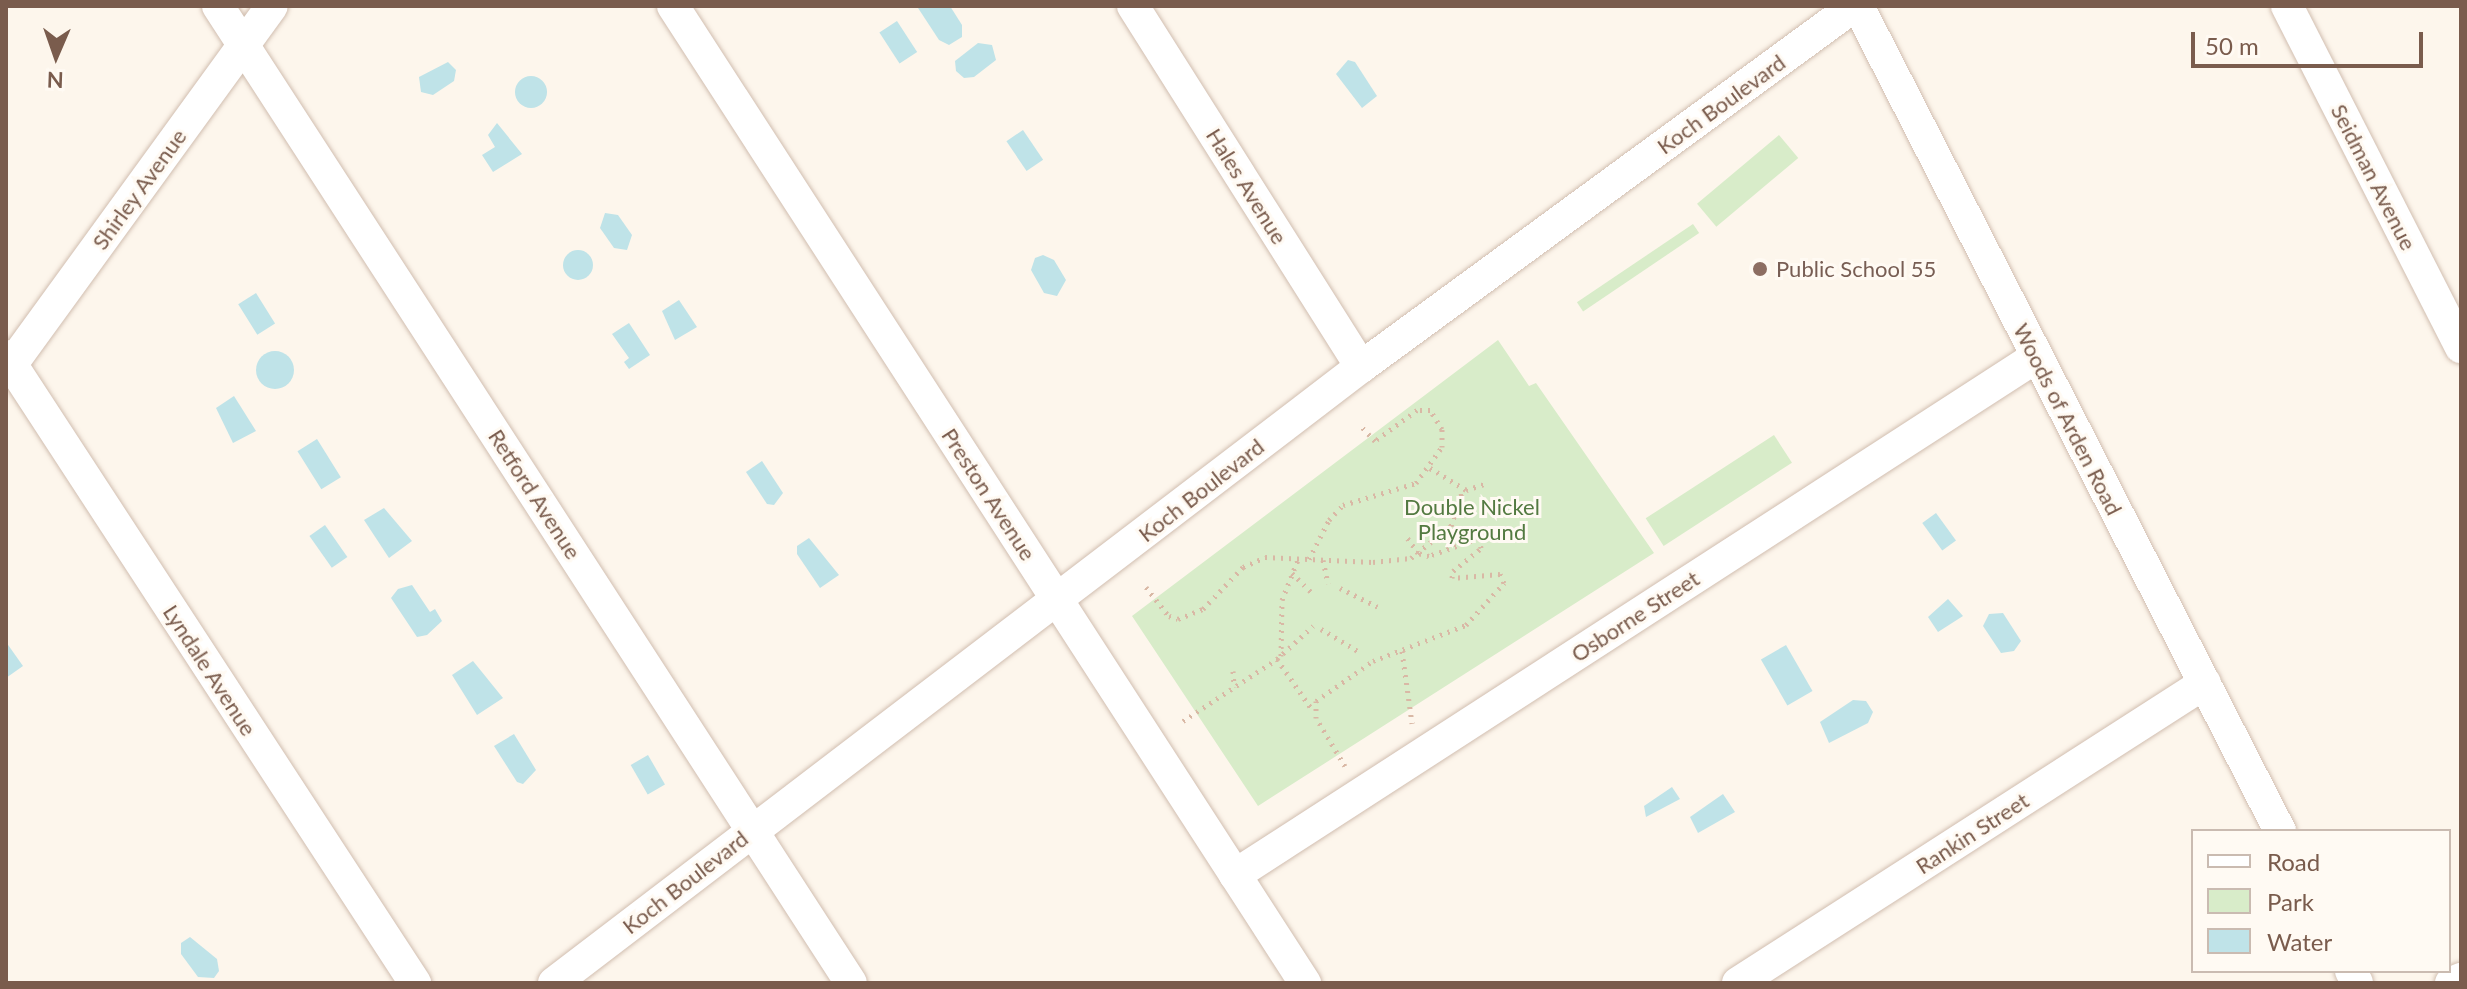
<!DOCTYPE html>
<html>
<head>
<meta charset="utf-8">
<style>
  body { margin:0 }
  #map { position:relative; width:2467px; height:989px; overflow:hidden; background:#fdf6ec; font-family:Lato,sans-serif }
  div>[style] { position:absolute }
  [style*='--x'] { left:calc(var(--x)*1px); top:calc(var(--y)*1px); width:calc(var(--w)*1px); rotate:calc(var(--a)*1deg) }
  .green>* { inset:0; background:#d8ecc9; transform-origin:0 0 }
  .water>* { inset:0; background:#bfe3e8; transform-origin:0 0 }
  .round { border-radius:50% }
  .path>* { height:5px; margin-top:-2.5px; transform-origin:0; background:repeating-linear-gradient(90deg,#d9b8a5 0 2px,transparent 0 8px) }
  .roads { filter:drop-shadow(0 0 2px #d1beb0) drop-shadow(0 0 2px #d1beb0) }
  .street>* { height:32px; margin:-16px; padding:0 16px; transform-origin:16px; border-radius:16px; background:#fff }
  .dots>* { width:22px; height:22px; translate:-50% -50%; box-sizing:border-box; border:4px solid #fffaf3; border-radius:50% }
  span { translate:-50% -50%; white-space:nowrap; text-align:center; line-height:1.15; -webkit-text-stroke:6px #fffaf3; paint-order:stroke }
  .street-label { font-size:22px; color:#7a5c4d }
  .education-label { font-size:22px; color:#785e54 }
  .left { translate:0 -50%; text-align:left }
  .park-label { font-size:22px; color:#537a41 }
  .frame { position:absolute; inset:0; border:8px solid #7a5c4d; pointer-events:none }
  .legend { position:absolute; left:2191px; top:829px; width:260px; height:144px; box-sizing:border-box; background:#fffaf3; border:2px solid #cabbb1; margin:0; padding:10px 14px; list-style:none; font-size:24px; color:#7a5c4d }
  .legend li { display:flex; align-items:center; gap:16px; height:40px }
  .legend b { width:40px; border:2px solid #cabbb1 }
  .north { position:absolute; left:16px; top:16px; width:80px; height:80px; -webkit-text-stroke:6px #fffaf3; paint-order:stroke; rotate:182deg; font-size:22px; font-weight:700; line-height:32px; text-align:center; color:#7a5c4d }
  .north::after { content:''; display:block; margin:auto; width:28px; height:36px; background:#7a5c4d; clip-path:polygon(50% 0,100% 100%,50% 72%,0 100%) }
  .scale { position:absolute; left:2191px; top:32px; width:232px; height:36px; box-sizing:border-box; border:4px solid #7a5c4d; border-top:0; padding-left:10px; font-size:24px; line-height:28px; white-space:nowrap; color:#7a5c4d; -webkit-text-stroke:6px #fffaf3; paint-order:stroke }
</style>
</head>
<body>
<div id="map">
  <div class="green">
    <div style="left:1779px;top:135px;width:30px;height:107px;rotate:50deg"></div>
    <div style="left:1693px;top:224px;width:11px;height:140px;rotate:56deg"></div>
    <div style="clip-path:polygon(1498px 340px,1529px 386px,1536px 383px,1654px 553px,1258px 806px,1132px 616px)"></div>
    <div style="left:1774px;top:435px;width:33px;height:153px;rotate:57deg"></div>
  </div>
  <div class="water">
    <div style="clip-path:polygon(950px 6px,962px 25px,962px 37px,949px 45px,939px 40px,918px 8px)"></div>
    <div style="left:897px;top:21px;width:37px;height:21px;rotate:57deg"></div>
    <div style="clip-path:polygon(978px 43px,992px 45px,996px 60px,974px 77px,964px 78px,956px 71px,955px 61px)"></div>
    <div style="clip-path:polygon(1348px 60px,1355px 62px,1377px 96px,1362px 108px,1336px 74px)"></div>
    <div style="clip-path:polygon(448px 62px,456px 70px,454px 81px,433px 95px,421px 92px,419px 77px)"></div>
    <div class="round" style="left:515px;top:76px;width:32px;height:32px"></div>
    <div style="clip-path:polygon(497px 123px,522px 154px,493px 172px,482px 155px,495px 147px,488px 135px)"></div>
    <div style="left:1023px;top:130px;width:36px;height:20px;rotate:56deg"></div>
    <div style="clip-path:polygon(605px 213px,618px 215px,632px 235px,627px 250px,614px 248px,600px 228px)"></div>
    <div class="round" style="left:563px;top:250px;width:30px;height:30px"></div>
    <div style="clip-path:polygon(1043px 255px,1054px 260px,1066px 280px,1057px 296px,1044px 293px,1031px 270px,1035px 258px)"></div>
    <div style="left:256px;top:293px;width:36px;height:21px;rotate:58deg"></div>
    <div style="clip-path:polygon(679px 300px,697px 327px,675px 340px,662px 311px)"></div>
    <div style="clip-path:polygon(629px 323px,650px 355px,629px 369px,624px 362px,629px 358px,612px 334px)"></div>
    <div class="round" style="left:256px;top:351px;width:38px;height:38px"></div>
    <div style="clip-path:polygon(234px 396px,256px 431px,233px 443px,216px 408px)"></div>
    <div style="left:317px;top:439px;width:45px;height:23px;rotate:58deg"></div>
    <div style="clip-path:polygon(762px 461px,783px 493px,774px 505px,767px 504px,746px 472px)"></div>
    <div style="clip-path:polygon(384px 508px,412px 541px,389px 558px,364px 520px)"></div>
    <div style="left:1936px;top:513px;width:34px;height:17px;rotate:54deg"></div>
    <div style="left:325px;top:525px;width:39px;height:19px;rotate:55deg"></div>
    <div style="clip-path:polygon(809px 538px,839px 575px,820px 588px,797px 554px,797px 546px)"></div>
    <div style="clip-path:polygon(412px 585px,430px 612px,435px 609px,442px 621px,427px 635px,417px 637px,391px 598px,398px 589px)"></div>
    <div style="clip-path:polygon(1948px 599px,1963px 616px,1938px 632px,1928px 617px)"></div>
    <div style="clip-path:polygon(2003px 613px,2021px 641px,2014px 651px,2001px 653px,1983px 626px,1989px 614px)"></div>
    <div style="clip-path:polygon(6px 642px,23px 666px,6px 678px)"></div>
    <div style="left:1786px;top:645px;width:53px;height:29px;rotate:60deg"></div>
    <div style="clip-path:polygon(473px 661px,503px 698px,477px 715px,452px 675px)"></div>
    <div style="clip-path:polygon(1853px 700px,1866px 701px,1873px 712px,1868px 723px,1829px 743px,1820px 722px)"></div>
    <div style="clip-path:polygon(514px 734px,536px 770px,523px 784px,517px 782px,494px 746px)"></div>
    <div style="left:648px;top:755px;width:34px;height:20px;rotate:60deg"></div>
    <div style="clip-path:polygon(1672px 787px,1680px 799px,1646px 817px,1644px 806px)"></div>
    <div style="clip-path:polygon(1723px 794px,1735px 812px,1698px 833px,1690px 817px)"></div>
    <div style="clip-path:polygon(190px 937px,217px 959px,219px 971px,214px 978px,198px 977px,181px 954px,181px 943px)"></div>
  </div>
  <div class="path">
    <div style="--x:1430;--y:468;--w:42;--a:31.4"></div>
    <div style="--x:1466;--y:490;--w:22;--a:-18"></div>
    <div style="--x:1309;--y:559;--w:44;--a:-62.9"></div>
    <div style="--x:1329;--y:520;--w:21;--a:-47"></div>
    <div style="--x:1343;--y:505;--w:76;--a:-16.8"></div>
    <div style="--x:1416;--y:483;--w:44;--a:-54.2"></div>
    <div style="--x:1442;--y:447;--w:18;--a:-90"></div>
    <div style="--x:1442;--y:429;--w:22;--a:-122"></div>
    <div style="--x:1430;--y:410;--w:13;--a:180"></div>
    <div style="--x:1417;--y:410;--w:52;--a:143.6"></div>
    <div style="--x:1375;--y:441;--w:21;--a:-133"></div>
    <div style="--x:1323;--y:560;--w:24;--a:78"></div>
    <div style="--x:1292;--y:573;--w:27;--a:45"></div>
    <div style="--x:1146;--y:587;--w:37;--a:52"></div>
    <div style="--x:1169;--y:616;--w:9;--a:18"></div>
    <div style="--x:1178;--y:619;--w:27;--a:-22"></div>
    <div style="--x:1203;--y:609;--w:58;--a:-46.4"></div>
    <div style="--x:1243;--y:567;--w:24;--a:-24"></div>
    <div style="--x:1265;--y:557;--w:108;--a:2.7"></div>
    <div style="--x:1373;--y:562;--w:38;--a:-6"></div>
    <div style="--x:1411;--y:558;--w:51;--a:-38.7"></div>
    <div style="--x:1451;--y:526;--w:39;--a:-72"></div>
    <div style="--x:1340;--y:588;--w:42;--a:26.6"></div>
    <div style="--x:1321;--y:629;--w:47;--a:31"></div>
    <div style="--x:1402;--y:651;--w:73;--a:82.1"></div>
    <div style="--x:1281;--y:656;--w:56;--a:-89"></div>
    <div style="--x:1282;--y:600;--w:46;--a:-68.4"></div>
    <div style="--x:1277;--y:659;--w:63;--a:55.3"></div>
    <div style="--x:1233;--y:671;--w:16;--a:86"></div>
    <div style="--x:1183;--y:721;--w:113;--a:-33.4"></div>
    <div style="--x:1277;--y:659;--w:49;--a:-42.5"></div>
    <div style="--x:1345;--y:766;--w:56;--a:-121.1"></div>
    <div style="--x:1316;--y:718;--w:17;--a:-90"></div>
    <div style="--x:1316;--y:701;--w:70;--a:-35.1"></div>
    <div style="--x:1373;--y:661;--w:100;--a:-21.2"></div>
    <div style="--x:1466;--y:625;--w:57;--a:-47.9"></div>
    <div style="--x:1504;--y:583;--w:10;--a:-114"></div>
    <div style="--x:1500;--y:574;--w:48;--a:175.2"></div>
    <div style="--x:1452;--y:578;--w:7;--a:-82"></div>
    <div style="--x:1453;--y:571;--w:36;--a:-39"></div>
    <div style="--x:1481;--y:548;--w:10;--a:-101"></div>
    <div style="--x:1479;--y:538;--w:53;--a:160.2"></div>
    <div style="--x:1429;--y:556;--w:11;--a:-165"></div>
    <div style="--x:1418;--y:553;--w:21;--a:-125"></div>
  </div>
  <div class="roads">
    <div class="street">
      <div style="--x:218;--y:6;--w:1164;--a:57.06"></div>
      <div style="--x:673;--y:6;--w:1164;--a:57.1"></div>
      <div style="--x:1133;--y:6;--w:427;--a:57.7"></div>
      <div style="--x:1858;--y:6;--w:927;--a:62.91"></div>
      <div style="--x:2287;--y:6;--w:383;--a:63"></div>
      <div style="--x:6;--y:356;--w:749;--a:56.88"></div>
      <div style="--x:6;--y:372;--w:452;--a:-54"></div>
      <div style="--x:1235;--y:875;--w:954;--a:-32.89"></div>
      <div style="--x:2351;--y:971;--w:13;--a:63"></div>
      <div style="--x:554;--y:983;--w:1015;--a:-37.36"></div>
      <div style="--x:1361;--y:367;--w:611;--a:-36.21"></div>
      <div style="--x:1738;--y:983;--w:555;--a:-32.72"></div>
      <div style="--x:2451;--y:983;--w:11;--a:-22"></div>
    </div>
  </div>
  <div class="dots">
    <div style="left:1760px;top:269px;background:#8d6e63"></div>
  </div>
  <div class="street-label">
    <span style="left:1721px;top:104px;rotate:-36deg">Koch Boulevard</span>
    <span style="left:2374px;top:177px;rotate:63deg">Seidman Avenue</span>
    <span style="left:1247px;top:186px;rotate:58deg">Hales Avenue</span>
    <span style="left:139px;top:189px;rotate:-54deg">Shirley Avenue</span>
    <span style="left:2068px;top:419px;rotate:63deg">Woods of Arden Road</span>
    <span style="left:1201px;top:490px;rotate:-38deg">Koch Boulevard</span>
    <span style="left:535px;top:494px;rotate:57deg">Retford Avenue</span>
    <span style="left:989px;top:494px;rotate:57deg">Preston Avenue</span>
    <span style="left:1635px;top:616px;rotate:-33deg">Osborne Street</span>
    <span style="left:210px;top:670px;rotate:57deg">Lyndale Avenue</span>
    <span style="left:1972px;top:833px;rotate:-33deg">Rankin Street</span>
    <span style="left:685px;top:882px;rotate:-38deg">Koch Boulevard</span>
  </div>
  <div class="education-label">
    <span class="left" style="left:1776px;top:269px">Public School 55</span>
  </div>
  <div class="park-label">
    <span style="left:1472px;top:519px">Double Nickel<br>Playground</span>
  </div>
  <div class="frame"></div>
  <ul class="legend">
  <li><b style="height:10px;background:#fff"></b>Road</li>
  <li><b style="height:22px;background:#d8ecc9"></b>Park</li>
  <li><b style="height:22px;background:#bfe3e8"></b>Water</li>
  </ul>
  <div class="north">N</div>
  <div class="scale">50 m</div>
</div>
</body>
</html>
